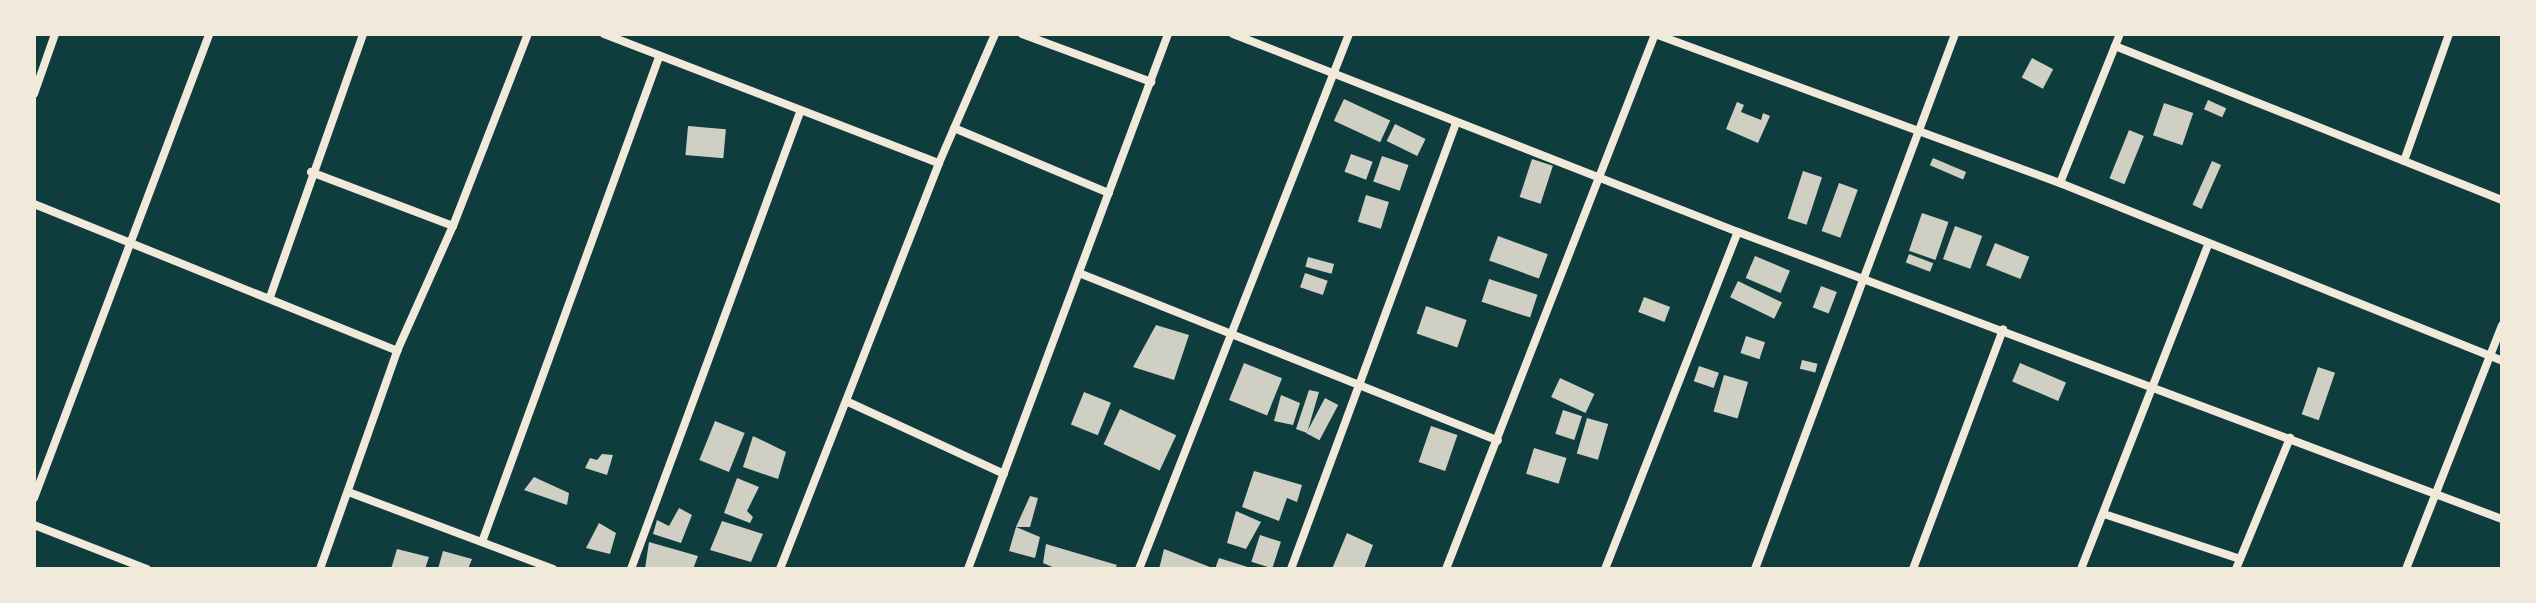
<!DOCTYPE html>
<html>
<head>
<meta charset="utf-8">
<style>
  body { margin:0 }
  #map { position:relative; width:2536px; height:603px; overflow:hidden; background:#0f3d3e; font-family:Overpass,sans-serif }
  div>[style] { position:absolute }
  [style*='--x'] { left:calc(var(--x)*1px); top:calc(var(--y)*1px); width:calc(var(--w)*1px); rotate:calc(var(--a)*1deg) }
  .building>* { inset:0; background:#cfcfc3; transform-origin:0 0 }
  .minor>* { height:8px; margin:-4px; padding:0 4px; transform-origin:4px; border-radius:4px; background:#f1e9da }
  span { translate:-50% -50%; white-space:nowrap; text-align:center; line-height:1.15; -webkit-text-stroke:8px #f1e9da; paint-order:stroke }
  .frame { position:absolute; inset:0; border:36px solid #f1e9da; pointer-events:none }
</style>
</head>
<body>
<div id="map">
  <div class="building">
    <div style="left:2032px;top:58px;width:24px;height:22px;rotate:28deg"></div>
    <div style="left:1344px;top:99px;width:51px;height:24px;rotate:25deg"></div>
    <div style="left:2208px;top:100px;width:20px;height:10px;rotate:24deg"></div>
    <div style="clip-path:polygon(1737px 102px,1744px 105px,1741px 112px,1761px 120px,1763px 113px,1770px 116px,1758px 143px,1726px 129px)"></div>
    <div style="left:2164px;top:103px;width:31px;height:34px;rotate:19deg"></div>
    <div style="left:1395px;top:124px;width:34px;height:19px;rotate:26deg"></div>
    <div style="left:688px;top:126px;width:38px;height:29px;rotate:5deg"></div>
    <div style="left:2129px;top:130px;width:16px;height:52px;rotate:22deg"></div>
    <div style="left:1351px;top:154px;width:23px;height:19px;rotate:20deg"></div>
    <div style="left:1382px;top:156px;width:28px;height:27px;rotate:19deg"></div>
    <div style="left:1933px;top:158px;width:36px;height:8px;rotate:23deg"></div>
    <div style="left:1532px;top:159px;width:22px;height:40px;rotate:18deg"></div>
    <div style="left:2212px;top:161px;width:10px;height:48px;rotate:24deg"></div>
    <div style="left:1803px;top:171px;width:20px;height:50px;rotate:18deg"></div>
    <div style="left:1839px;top:183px;width:20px;height:51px;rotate:20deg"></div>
    <div style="left:1366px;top:195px;width:24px;height:28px;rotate:17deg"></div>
    <div style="left:1922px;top:213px;width:28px;height:40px;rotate:19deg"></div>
    <div style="left:1955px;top:226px;width:29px;height:35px;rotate:20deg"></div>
    <div style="left:1498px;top:236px;width:53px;height:26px;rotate:20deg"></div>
    <div style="left:1995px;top:243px;width:37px;height:24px;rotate:22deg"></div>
    <div style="left:1909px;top:254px;width:26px;height:9px;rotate:21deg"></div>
    <div style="left:1755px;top:256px;width:38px;height:24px;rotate:23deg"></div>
    <div style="left:1308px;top:257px;width:27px;height:10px;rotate:15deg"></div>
    <div style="left:1305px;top:273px;width:24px;height:15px;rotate:19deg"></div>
    <div style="left:1489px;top:279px;width:51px;height:24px;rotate:18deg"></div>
    <div style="left:1738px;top:281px;width:49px;height:18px;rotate:26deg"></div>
    <div style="left:1821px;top:286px;width:17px;height:23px;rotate:21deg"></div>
    <div style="left:1644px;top:297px;width:28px;height:16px;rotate:21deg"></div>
    <div style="left:1426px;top:306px;width:43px;height:29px;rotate:19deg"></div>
    <div style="clip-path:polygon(1156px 325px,1189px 335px,1174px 380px,1133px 367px)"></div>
    <div style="left:1746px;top:336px;width:20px;height:18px;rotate:18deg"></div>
    <div style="left:1802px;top:360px;width:16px;height:9px;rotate:14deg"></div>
    <div style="left:1244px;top:363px;width:41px;height:40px;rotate:22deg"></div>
    <div style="left:2020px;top:363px;width:50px;height:20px;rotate:23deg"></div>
    <div style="left:1699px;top:366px;width:21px;height:16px;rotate:19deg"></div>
    <div style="left:2318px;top:367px;width:18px;height:50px;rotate:19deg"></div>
    <div style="left:1724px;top:375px;width:25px;height:38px;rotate:16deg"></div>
    <div style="left:1560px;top:378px;width:38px;height:21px;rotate:25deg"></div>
    <div style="clip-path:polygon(1309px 390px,1319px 392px,1307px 433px,1296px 429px)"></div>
    <div style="left:1084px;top:392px;width:29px;height:35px;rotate:22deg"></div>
    <div style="clip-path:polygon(1281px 395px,1300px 403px,1293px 425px,1274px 421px)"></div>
    <div style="left:1325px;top:398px;width:15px;height:40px;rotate:28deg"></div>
    <div style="left:1120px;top:409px;width:62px;height:39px;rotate:25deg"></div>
    <div style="left:1563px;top:410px;width:20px;height:25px;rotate:18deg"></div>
    <div style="left:1587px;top:418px;width:22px;height:37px;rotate:16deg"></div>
    <div style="left:715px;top:421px;width:32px;height:42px;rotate:22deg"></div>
    <div style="left:1431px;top:426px;width:28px;height:38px;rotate:19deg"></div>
    <div style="clip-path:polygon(753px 436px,786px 452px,778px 479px,743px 467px)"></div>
    <div style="left:1534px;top:448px;width:34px;height:27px;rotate:17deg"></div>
    <div style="clip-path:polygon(602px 454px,613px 455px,607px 475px,585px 468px,590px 458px,597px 460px)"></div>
    <div style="clip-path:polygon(1254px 471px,1302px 485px,1297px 502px,1287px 498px,1279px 521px,1242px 507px)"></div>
    <div style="clip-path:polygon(534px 477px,569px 493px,567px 505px,524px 490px)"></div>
    <div style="clip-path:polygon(737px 478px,759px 487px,747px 511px,753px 517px,750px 523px,724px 513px)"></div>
    <div style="clip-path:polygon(1030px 496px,1038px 498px,1030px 527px,1016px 527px)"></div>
    <div style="clip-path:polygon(679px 508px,692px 515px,681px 543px,653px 534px,657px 520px,669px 526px)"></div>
    <div style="clip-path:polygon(1236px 511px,1261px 522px,1246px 549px,1227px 543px)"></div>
    <div style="clip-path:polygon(722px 521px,763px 534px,751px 562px,710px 550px)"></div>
    <div style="clip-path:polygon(599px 523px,616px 533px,610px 554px,586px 548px)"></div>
    <div style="clip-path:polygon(1016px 527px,1040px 537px,1035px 558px,1009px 551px)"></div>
    <div style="clip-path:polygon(1347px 533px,1373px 545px,1364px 569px,1332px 569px)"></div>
    <div style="left:1260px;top:535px;width:22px;height:28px;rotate:18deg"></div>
    <div style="clip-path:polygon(649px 542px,698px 556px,693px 569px,645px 569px)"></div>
    <div style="clip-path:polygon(1046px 544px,1117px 565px,1115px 569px,1057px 569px,1043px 563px)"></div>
    <div style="clip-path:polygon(397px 549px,429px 557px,425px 569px,391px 569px)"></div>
    <div style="clip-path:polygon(1164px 549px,1215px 569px,1219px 558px,1254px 569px,1159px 569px)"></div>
    <div style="clip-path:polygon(443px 551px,472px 559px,468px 569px,438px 569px)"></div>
  </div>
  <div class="minor">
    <div style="--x:604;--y:34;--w:359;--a:21.1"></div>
    <div style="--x:1022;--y:34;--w:138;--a:20.4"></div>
    <div style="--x:1233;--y:34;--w:542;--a:21.41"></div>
    <div style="--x:1738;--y:232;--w:816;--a:20.59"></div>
    <div style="--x:1655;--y:34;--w:432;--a:20.2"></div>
    <div style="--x:2060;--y:183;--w:476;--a:21.9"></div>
    <div style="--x:2115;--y:46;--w:417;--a:21.7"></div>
    <div style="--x:34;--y:94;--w:64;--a:-70.7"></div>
    <div style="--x:954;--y:128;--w:168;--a:22.8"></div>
    <div style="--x:2404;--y:161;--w:135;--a:-70.5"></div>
    <div style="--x:311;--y:172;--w:152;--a:20.8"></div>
    <div style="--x:2060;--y:183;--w:161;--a:-68.1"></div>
    <div style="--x:34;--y:204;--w:392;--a:22"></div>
    <div style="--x:1079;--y:273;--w:451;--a:21.8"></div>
    <div style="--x:270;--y:297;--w:279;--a:-70.5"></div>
    <div style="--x:846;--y:401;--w:174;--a:24.8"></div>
    <div style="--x:351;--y:493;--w:216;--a:20.6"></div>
    <div style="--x:34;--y:498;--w:496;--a:-69.3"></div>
    <div style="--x:2104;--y:514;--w:143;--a:18.3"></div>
    <div style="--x:34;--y:525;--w:121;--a:21.3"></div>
    <div style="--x:482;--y:542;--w:516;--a:-69.95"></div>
    <div style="--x:320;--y:569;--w:231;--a:-70.5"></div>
    <div style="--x:397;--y:351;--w:137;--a:-65.9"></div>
    <div style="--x:453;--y:226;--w:206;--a:-68.7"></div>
    <div style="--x:631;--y:569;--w:488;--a:-69.7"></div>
    <div style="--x:780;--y:569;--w:436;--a:-68.6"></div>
    <div style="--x:939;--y:163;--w:141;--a:-66.5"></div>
    <div style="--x:968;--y:569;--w:571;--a:-69.5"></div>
    <div style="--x:1139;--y:569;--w:575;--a:-68.57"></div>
    <div style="--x:1291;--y:569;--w:476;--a:-69.7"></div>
    <div style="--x:1446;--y:569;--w:574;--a:-68.66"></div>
    <div style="--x:1605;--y:569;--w:362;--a:-68.5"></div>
    <div style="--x:1755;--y:569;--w:571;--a:-69.5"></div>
    <div style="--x:1913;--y:569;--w:256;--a:-69.4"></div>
    <div style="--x:2081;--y:569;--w:348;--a:-68.6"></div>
    <div style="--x:2236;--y:569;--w:142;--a:-67.6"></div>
    <div style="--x:2406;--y:569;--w:262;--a:-68.5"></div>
  </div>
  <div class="frame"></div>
</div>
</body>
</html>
